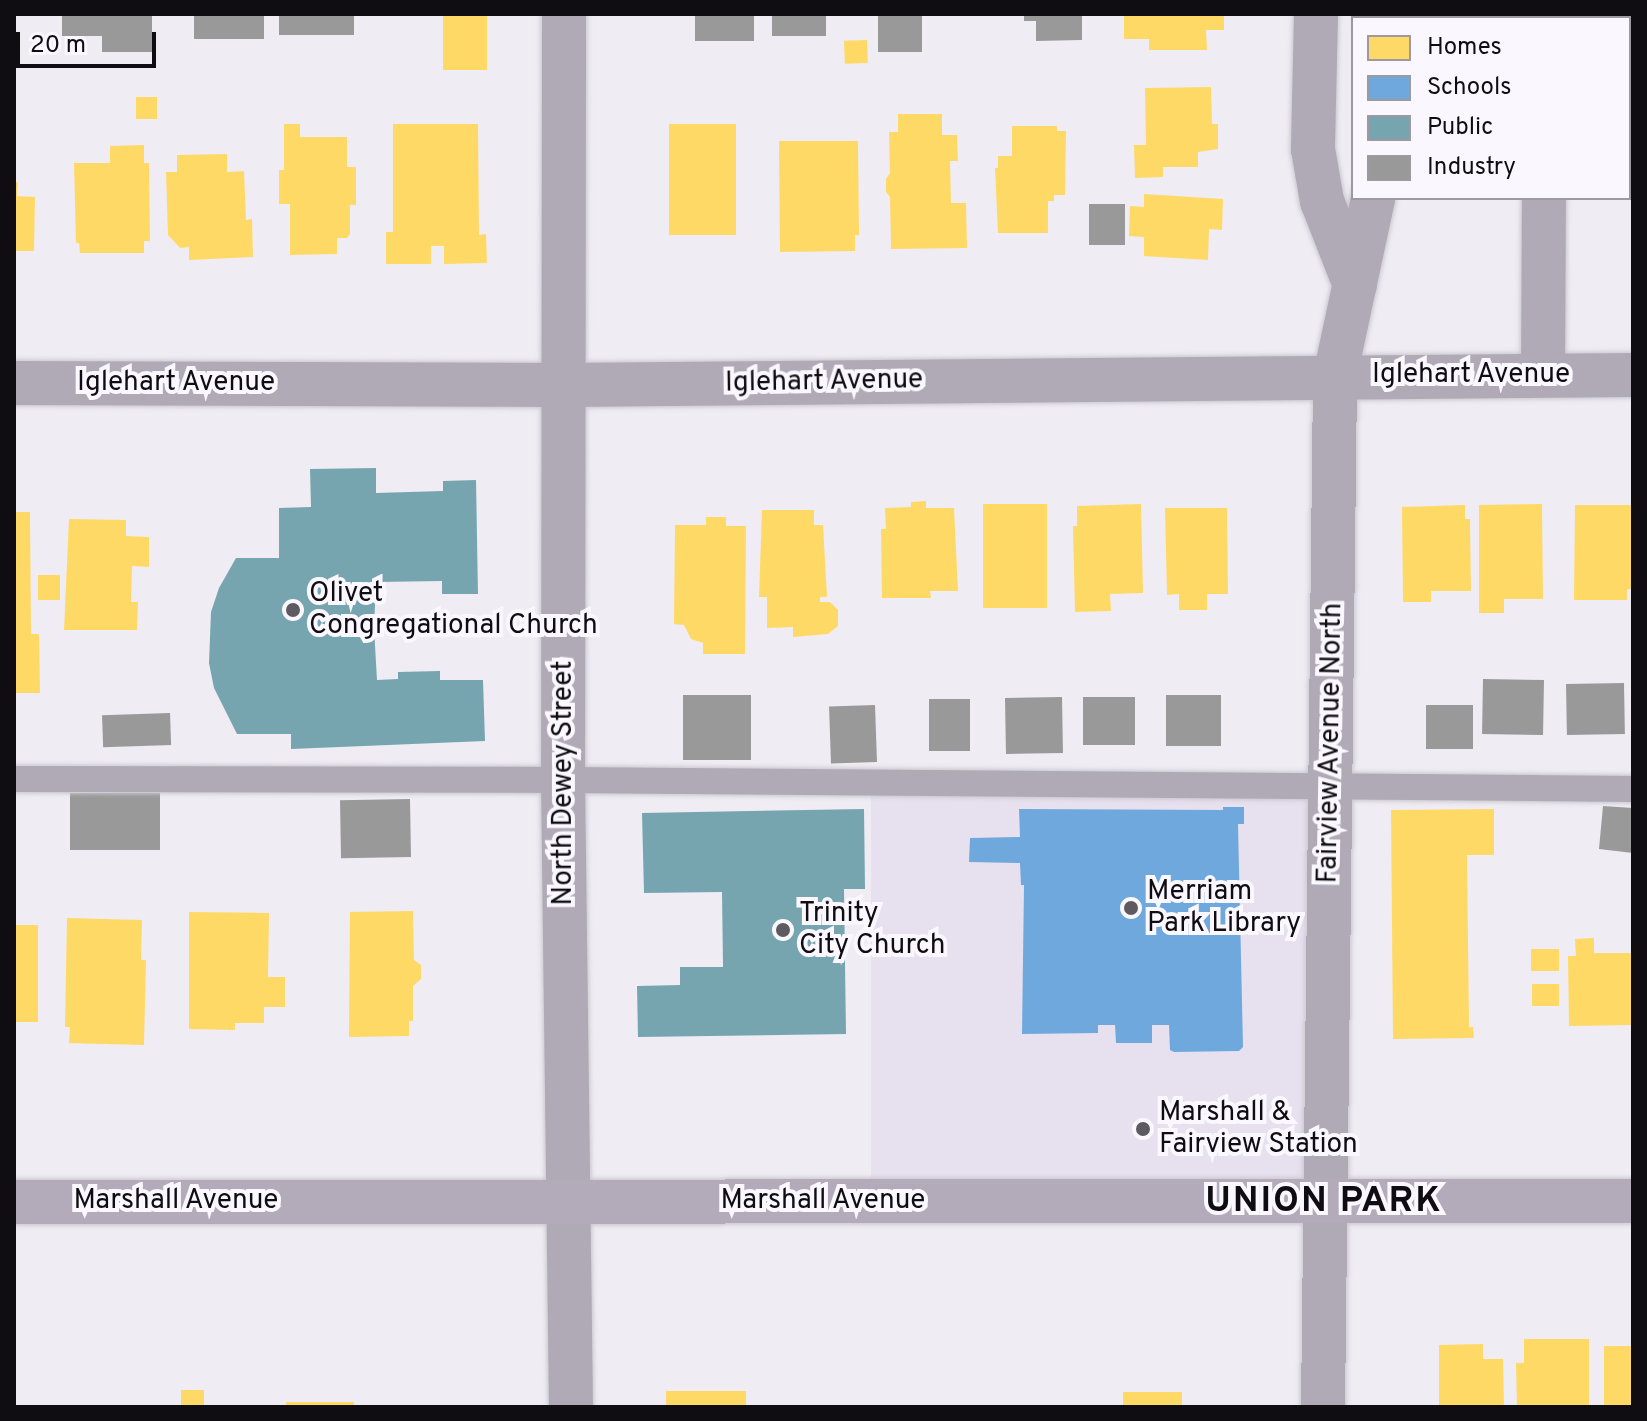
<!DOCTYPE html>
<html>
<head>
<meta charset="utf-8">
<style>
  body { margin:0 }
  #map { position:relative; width:1647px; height:1421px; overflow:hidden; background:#efecf4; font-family:Overpass,sans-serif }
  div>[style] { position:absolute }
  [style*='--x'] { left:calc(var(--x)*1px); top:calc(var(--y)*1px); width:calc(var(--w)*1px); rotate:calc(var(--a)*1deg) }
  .built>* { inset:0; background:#e7e0ef; transform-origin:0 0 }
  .homes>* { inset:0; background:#ffd966; transform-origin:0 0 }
  .schools>* { inset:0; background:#6fa8dc }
  .public>* { inset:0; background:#76a5af }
  .industry>* { inset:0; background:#999; transform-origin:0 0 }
  .roads { filter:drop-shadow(0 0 2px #cbc9cf) drop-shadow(0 0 2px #cbc9cf) }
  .service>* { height:26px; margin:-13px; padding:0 13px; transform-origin:13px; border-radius:13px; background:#b0aab7 }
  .minor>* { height:44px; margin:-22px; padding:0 22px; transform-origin:22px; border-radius:22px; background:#b0aab7 }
  .tertiary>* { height:44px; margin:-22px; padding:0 22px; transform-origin:22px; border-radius:22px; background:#b0aab7 }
  .primary>* { height:44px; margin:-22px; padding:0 22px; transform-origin:22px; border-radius:22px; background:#b3abba }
  .dots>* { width:22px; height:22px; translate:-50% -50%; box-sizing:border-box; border:4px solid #faf8fe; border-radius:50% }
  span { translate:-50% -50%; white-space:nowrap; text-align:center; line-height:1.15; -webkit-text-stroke:8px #faf8fe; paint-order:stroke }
  .street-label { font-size:28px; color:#0f0d12 }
  .poi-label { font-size:28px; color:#0f0d12 }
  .left { translate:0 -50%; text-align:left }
  .district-label { font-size:36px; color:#0f0d12; font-weight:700; letter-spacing:2px }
  .frame { position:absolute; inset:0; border:16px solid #0f0d12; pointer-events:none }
  .legend { position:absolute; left:1351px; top:16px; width:280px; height:184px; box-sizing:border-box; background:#faf8fe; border:2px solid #9c9aa0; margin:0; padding:10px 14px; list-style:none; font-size:24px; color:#0f0d12 }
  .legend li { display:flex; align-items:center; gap:16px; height:40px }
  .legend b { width:40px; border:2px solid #9c9aa0 }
  .scale { position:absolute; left:16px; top:32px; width:140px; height:36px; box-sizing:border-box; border:4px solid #0f0d12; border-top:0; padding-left:10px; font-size:24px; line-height:28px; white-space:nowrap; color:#0f0d12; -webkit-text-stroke:6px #faf8fe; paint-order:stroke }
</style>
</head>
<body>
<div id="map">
  <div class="built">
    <div style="left:871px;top:784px;width:452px;height:433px"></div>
  </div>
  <div class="homes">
    <div style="left:443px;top:14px;width:44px;height:56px"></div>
    <div style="clip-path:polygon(1124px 14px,1224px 14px,1224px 30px,1206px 30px,1207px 50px,1149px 50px,1149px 39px,1124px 39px)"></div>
    <div style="left:867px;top:40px;width:23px;height:23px;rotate:88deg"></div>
    <div style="clip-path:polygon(1211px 87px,1212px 124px,1218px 124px,1218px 149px,1198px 152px,1198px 167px,1163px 167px,1163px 177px,1135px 178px,1134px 145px,1146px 145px,1145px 88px)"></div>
    <div style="left:136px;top:97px;width:21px;height:22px"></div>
    <div style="clip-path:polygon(898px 114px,942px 114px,942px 135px,957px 135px,958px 161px,950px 161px,951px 203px,966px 203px,967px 248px,891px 249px,890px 197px,886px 192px,886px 179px,890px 173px,889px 132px,898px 132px)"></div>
    <div style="clip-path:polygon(284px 124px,300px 124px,300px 137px,347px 137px,347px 167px,356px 167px,356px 205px,350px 205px,350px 234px,347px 238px,337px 238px,337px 254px,290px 255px,290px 204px,279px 204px,279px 170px,284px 170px)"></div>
    <div style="clip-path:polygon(393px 124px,478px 124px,479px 235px,486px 234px,487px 263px,444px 264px,444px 246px,431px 246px,431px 264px,386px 264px,386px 232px,393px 232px)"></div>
    <div style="left:669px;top:124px;width:67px;height:111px"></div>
    <div style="clip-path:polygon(1012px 126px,1057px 126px,1057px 131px,1066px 131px,1065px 195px,1054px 195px,1054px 201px,1048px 201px,1048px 233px,998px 233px,995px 168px,998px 168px,998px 156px,1012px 156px)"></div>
    <div style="clip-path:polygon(779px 141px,858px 141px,859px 235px,855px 235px,855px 251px,780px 252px)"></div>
    <div style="clip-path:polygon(144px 145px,144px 163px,149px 163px,150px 241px,144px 241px,144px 253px,80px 253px,79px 243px,76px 243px,74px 163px,110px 163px,110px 146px)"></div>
    <div style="clip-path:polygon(227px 154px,227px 172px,244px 171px,246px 220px,252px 219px,253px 257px,189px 260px,189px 247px,180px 248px,168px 235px,166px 172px,177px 172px,177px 155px)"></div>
    <div style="clip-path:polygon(14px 182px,18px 182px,17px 196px,35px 197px,34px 251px,14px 251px)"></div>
    <div style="clip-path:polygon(1144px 194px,1223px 199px,1222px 230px,1209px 229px,1208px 260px,1144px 256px,1144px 237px,1129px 236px,1130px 206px,1144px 207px)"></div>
    <div style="clip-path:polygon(926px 501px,926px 508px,954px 508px,958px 591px,930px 591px,931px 598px,882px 598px,881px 529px,886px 529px,885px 508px,911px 507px,911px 502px)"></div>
    <div style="left:983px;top:504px;width:64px;height:104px"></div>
    <div style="clip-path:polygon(1141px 504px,1143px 593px,1110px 594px,1111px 611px,1075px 612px,1073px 526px,1077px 526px,1077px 506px)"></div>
    <div style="clip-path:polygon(1542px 504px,1543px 599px,1504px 599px,1504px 613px,1479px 613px,1479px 505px)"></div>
    <div style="clip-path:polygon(1465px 505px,1465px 519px,1470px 519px,1471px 591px,1431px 591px,1431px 602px,1403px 602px,1402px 507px)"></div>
    <div style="clip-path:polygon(1575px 505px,1633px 505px,1633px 589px,1627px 589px,1627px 600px,1574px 600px)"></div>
    <div style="clip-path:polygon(1165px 508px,1227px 508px,1228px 594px,1207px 594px,1207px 610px,1179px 610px,1179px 594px,1167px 595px)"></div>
    <div style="clip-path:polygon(762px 510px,814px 510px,814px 525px,823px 525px,827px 597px,820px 597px,820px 602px,830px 602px,838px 610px,838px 626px,828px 634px,793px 637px,793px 627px,767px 628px,767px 597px,759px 597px)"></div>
    <div style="clip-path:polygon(14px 512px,30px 512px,31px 634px,39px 634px,40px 693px,14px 693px)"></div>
    <div style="clip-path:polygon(706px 517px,726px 517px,726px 526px,746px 526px,745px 654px,703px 654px,703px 643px,691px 639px,684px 625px,674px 624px,675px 525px,706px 525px)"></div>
    <div style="clip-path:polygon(69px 519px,126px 520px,126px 536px,149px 537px,149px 567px,132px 566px,131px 602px,138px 602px,137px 630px,64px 630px)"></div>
    <div style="left:38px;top:575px;width:22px;height:25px"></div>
    <div style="clip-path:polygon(1494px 809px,1494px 855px,1467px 855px,1469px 1027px,1473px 1027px,1474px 1038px,1393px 1039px,1391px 810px)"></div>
    <div style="clip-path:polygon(413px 911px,414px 960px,421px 965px,421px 979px,413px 986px,413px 1021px,409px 1021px,409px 1036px,349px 1037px,350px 912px)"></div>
    <div style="clip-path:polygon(189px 912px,269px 913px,268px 977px,285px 977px,285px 1007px,264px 1007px,264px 1023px,235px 1023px,235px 1030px,189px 1029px)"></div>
    <div style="clip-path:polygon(67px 918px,142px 920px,141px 960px,146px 960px,144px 1045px,69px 1043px,70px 1027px,65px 1027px)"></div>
    <div style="left:14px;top:925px;width:24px;height:97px"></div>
    <div style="clip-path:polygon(1594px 938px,1594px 953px,1633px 953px,1633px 1025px,1569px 1026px,1568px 956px,1576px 956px,1575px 939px)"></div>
    <div style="left:1531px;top:949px;width:28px;height:22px"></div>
    <div style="left:1532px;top:984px;width:27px;height:22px"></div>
    <div style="clip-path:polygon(1524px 1339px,1589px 1339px,1589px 1407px,1517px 1407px,1516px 1363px,1524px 1363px)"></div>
    <div style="clip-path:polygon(1483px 1344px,1483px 1359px,1503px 1359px,1504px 1407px,1439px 1407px,1439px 1345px)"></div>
    <div style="left:1633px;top:1346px;width:61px;height:29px;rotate:90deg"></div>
    <div style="left:181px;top:1390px;width:23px;height:17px"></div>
    <div style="left:746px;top:1391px;width:16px;height:80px;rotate:90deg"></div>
    <div style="left:1123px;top:1392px;width:59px;height:15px"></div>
    <div style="left:286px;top:1402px;width:68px;height:5px"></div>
  </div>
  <div class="schools">
    <div style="clip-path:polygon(1223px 807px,1244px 807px,1244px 824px,1238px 824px,1243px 1047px,1239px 1051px,1174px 1052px,1170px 1050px,1169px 1025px,1152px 1025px,1152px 1043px,1116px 1043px,1115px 1025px,1098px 1025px,1098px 1033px,1022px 1034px,1024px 885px,1021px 885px,1020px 863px,969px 862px,970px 838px,1020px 837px,1019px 809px,1223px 810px)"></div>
  </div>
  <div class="public">
    <div style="clip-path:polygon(376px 468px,376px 493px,443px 491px,443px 481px,476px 480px,478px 594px,442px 594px,442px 581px,376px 582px,374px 628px,377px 680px,398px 679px,398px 672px,440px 671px,440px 680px,483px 680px,485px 741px,291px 749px,291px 734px,237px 734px,214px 688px,209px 663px,211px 612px,219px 588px,236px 558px,279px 558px,279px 508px,311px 507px,310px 469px)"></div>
    <div style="clip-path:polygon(864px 809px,865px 889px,844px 889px,846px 1034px,638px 1037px,637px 986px,680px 985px,680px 967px,723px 967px,722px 892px,644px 893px,642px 813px)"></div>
  </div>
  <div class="industry">
    <div style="clip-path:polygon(62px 14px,152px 14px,152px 52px,102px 52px,102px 36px,62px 36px)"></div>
    <div style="left:194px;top:14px;width:70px;height:25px"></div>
    <div style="left:279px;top:14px;width:75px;height:21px"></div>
    <div style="left:695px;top:14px;width:59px;height:27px"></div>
    <div style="left:772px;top:14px;width:54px;height:22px"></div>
    <div style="left:878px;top:14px;width:44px;height:38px"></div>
    <div style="clip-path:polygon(1024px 14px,1082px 14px,1082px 40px,1036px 41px,1036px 21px,1024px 21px)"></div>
    <div style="left:1089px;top:204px;width:36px;height:41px"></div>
    <div style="left:1483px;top:679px;width:61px;height:55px;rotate:1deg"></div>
    <div style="left:1624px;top:683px;width:51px;height:58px;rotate:89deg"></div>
    <div style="left:683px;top:695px;width:68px;height:65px"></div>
    <div style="left:1166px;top:695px;width:55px;height:51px"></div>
    <div style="left:1062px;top:697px;width:56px;height:57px;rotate:89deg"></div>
    <div style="left:1083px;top:697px;width:52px;height:48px"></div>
    <div style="left:929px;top:699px;width:41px;height:52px"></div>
    <div style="left:875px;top:705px;width:57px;height:46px;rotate:88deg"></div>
    <div style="left:1426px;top:705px;width:47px;height:44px"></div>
    <div style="left:170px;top:713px;width:32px;height:68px;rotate:88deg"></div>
    <div style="left:160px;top:793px;width:57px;height:90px;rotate:90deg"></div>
    <div style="left:410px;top:799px;width:58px;height:70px;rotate:89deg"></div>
    <div style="clip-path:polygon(1603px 806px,1633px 808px,1633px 853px,1599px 849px)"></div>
  </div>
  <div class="roads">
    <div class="service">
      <div style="--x:14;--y:779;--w:549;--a:0.1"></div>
      <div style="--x:563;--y:780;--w:1070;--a:0.48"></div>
    </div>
    <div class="minor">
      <div style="--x:564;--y:14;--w:766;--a:90.07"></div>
      <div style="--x:563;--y:780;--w:627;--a:89.27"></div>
      <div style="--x:1316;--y:14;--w:135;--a:91.3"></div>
      <div style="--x:1313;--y:149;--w:53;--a:80.2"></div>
      <div style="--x:1322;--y:201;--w:90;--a:68.6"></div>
      <div style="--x:1566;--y:18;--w:4;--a:-76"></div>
      <div style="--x:1543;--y:375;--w:177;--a:-89.7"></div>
      <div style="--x:14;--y:383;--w:550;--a:0.21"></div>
      <div style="--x:564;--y:385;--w:1069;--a:-0.54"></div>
    </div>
    <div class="tertiary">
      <div style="--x:1415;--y:18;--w:4;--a:-63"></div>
      <div style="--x:1323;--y:1407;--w:1031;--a:-89.33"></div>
      <div style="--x:1335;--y:376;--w:182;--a:-77.9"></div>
    </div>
    <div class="primary">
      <div style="--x:14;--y:1202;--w:1619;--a:-0.04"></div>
    </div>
  </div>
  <div class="dots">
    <div style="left:293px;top:610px;background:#5d5b61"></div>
    <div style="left:1131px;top:908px;background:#5d5b61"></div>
    <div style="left:783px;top:930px;background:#5d5b61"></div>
    <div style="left:1143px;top:1129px;background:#5d5b61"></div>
  </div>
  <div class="street-label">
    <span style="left:1471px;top:375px">Iglehart Avenue</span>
    <span style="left:824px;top:382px;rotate:-1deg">Iglehart Avenue</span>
    <span style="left:176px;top:383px">Iglehart Avenue</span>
    <span style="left:1331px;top:743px;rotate:-89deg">Fairview Avenue North</span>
    <span style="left:564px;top:783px;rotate:-90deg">North Dewey Street</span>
    <span style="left:176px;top:1201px">Marshall Avenue</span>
    <span style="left:823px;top:1201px">Marshall Avenue</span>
  </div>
  <div class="poi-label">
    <span class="left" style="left:309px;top:610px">Olivet<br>Congregational Church</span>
    <span class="left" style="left:1147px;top:908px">Merriam<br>Park Library</span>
    <span class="left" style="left:799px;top:930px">Trinity<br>City Church</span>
    <span class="left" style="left:1159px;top:1129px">Marshall &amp;<br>Fairview Station</span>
  </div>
  <div class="district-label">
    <span style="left:1324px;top:1203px">UNION PARK</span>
  </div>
  <div class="frame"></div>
  <ul class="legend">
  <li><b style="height:22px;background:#ffd966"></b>Homes</li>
  <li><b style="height:22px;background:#6fa8dc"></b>Schools</li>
  <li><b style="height:22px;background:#76a5af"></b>Public</li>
  <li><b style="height:22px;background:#999"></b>Industry</li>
  </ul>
  <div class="scale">20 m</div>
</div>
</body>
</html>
